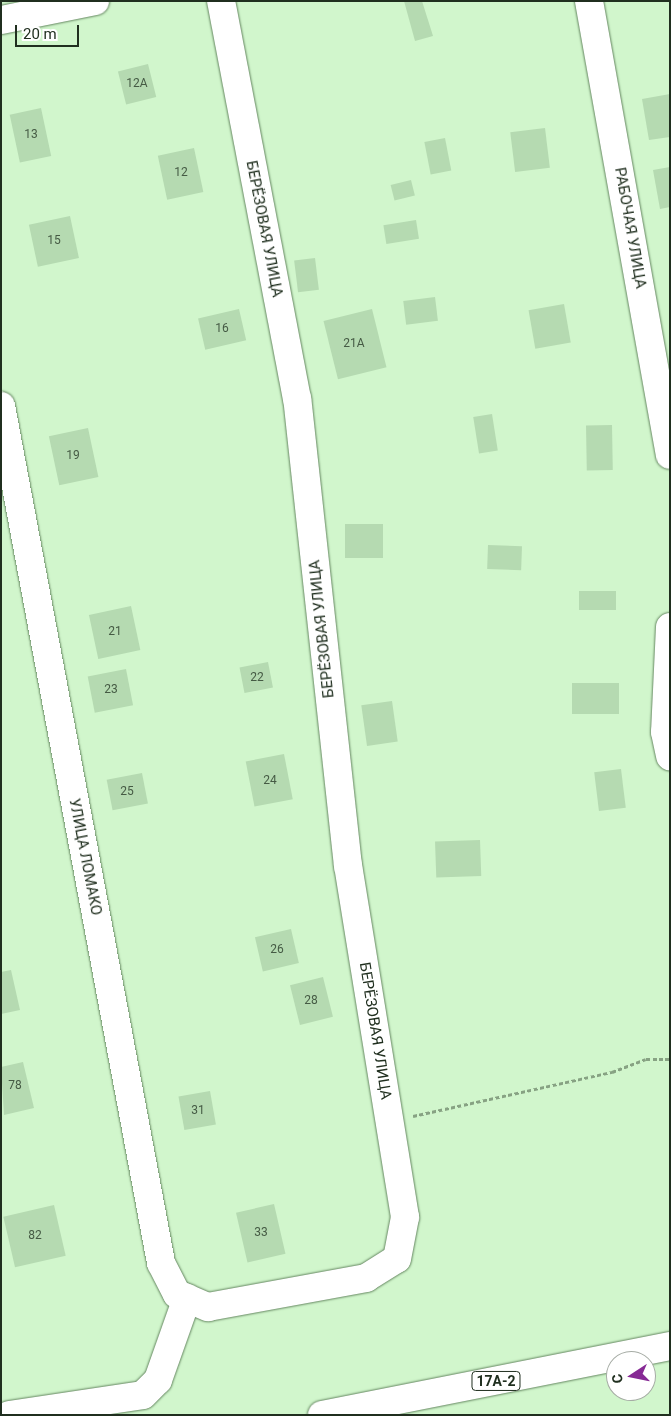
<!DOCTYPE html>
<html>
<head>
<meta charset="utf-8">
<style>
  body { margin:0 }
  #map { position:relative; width:671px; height:1416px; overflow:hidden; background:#d1f6cc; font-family:Roboto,sans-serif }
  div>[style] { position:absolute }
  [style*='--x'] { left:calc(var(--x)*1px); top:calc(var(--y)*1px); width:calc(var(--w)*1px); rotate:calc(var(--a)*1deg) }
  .building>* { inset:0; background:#b5dab1; transform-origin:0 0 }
  .path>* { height:3px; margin-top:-1.5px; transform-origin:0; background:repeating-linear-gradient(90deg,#87a283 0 4px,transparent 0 6.5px) }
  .roads { filter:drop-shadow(0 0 1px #658761) drop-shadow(0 0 1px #658761) }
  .minor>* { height:28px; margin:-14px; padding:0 14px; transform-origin:14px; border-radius:14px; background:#fff }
  .major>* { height:28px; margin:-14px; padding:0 14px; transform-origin:14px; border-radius:14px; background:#fff }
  span { translate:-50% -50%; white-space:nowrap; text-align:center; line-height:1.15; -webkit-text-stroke:4px #fff; paint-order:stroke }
  .number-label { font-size:12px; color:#455a44 }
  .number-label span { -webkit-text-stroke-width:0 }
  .shield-label span { padding:1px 4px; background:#fff; border:1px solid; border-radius:4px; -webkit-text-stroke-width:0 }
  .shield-label { font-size:14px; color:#202f1f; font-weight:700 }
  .street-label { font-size:15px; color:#202f1f }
  .frame { position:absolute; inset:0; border:2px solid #202f1f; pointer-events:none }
  .north { position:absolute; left:606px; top:1351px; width:50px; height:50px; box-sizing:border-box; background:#fff; border:1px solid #a6aca5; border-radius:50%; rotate:259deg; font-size:14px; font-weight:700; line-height:20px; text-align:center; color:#202f1f }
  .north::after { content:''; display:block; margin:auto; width:18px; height:22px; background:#872a95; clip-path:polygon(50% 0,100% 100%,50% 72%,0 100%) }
  .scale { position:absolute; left:15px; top:25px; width:64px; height:22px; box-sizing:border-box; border:2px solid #202f1f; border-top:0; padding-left:6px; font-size:15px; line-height:18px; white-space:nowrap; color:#202f1f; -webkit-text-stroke:4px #fff; paint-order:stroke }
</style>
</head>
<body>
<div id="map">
  <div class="building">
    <div style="clip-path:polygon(404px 1px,422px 1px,433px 36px,415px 41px)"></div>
    <div style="left:148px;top:64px;width:34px;height:31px;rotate:76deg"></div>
    <div style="clip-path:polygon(670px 94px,670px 137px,649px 140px,642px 99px)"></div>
    <div style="left:41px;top:108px;width:49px;height:32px;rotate:78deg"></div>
    <div style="left:545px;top:128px;width:40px;height:35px;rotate:83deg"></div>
    <div style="left:445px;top:138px;width:33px;height:21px;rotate:79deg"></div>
    <div style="left:194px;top:148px;width:45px;height:37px;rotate:78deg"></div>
    <div style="clip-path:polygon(670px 167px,670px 207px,660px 209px,653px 170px)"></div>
    <div style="left:411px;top:180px;width:16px;height:21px;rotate:76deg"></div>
    <div style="left:70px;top:216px;width:43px;height:42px;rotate:78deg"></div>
    <div style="left:416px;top:220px;width:19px;height:33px;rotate:81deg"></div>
    <div style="left:315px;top:258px;width:32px;height:21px;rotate:83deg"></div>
    <div style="left:435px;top:297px;width:24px;height:32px;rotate:83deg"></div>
    <div style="left:564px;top:304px;width:39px;height:36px;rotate:80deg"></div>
    <div style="left:239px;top:309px;width:32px;height:42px;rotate:77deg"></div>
    <div style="left:372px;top:309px;width:60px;height:50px;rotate:76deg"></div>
    <div style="left:492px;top:414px;width:37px;height:19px;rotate:81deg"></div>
    <div style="left:612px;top:425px;width:45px;height:26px;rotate:89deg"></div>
    <div style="left:88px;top:428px;width:50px;height:40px;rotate:78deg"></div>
    <div style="left:345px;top:524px;width:38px;height:34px"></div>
    <div style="left:488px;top:545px;width:34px;height:24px;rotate:2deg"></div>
    <div style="left:616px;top:591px;width:19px;height:37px;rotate:90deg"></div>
    <div style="left:131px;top:606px;width:45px;height:43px;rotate:78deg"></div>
    <div style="left:268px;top:662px;width:26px;height:29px;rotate:79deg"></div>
    <div style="left:126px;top:669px;width:37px;height:39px;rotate:79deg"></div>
    <div style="left:572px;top:683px;width:47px;height:31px"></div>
    <div style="left:392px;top:701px;width:41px;height:31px;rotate:82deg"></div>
    <div style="left:284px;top:754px;width:46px;height:39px;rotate:79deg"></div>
    <div style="left:621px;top:769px;width:39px;height:27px;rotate:83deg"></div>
    <div style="left:142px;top:773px;width:31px;height:36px;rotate:79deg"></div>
    <div style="left:480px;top:840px;width:36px;height:45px;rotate:88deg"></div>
    <div style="left:291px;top:929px;width:35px;height:37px;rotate:77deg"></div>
    <div style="clip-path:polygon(11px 970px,20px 1010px,1px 1014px,1px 972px)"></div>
    <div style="left:323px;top:977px;width:41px;height:34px;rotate:76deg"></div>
    <div style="clip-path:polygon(23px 1062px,34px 1108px,4px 1115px,1px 1067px)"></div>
    <div style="left:210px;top:1091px;width:34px;height:32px;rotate:80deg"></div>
    <div style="left:274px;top:1204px;width:51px;height:39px;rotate:77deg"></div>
    <div style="left:54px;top:1205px;width:52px;height:52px;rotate:77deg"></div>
  </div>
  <div class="path">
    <div style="--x:413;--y:1116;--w:204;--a:-12.5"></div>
    <div style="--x:612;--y:1072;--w:36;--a:-21"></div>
    <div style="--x:646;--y:1059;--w:24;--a:0"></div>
  </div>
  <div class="roads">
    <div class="minor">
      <div style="--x:589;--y:1;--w:461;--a:79.9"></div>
      <div style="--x:1;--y:20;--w:96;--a:-11.4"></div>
      <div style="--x:1;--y:406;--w:872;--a:79.42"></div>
      <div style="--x:161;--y:1263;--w:35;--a:63"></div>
      <div style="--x:177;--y:1294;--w:34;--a:23"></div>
      <div style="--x:208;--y:1307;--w:161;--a:-10.4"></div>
      <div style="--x:366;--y:1278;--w:36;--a:-32"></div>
      <div style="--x:397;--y:1259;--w:43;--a:-79.2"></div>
      <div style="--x:405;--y:1217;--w:356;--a:-99.2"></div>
      <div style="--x:348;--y:866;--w:470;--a:-96.2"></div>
      <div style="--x:297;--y:399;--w:405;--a:-100.8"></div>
      <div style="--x:670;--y:627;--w:105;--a:92.7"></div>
      <div style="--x:665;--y:732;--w:25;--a:78"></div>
      <div style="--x:9;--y:1415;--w:135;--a:-8.5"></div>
      <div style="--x:143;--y:1395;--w:21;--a:-45"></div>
      <div style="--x:158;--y:1380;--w:87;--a:-70.5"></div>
    </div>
    <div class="major">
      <div style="--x:322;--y:1415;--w:355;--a:-11.2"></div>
    </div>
  </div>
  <div class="number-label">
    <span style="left:137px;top:84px">12А</span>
    <span style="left:31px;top:135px">13</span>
    <span style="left:181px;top:173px">12</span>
    <span style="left:54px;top:241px">15</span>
    <span style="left:222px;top:329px">16</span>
    <span style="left:354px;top:344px">21А</span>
    <span style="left:73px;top:456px">19</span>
    <span style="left:115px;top:632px">21</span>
    <span style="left:257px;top:678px">22</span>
    <span style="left:111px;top:690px">23</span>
    <span style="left:270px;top:781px">24</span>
    <span style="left:127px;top:792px">25</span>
    <span style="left:277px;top:950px">26</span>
    <span style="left:311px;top:1001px">28</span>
    <span style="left:15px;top:1086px">78</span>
    <span style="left:198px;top:1111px">31</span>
    <span style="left:261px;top:1233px">33</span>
    <span style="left:35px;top:1236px">82</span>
  </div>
  <div class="shield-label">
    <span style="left:496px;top:1381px">17А-2</span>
  </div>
  <div class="street-label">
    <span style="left:630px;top:228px;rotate:80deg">РАБОЧАЯ УЛИЦА</span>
    <span style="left:264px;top:229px;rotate:79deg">БЕРЁЗОВАЯ УЛИЦА</span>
    <span style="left:322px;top:629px;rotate:-96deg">БЕРЁЗОВАЯ УЛИЦА</span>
    <span style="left:85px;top:857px;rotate:79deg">УЛИЦА ЛОМАКО</span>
    <span style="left:375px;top:1031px;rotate:81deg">БЕРЁЗОВАЯ УЛИЦА</span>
  </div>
  <div class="frame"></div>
  <div class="north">С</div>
  <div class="scale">20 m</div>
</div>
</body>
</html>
